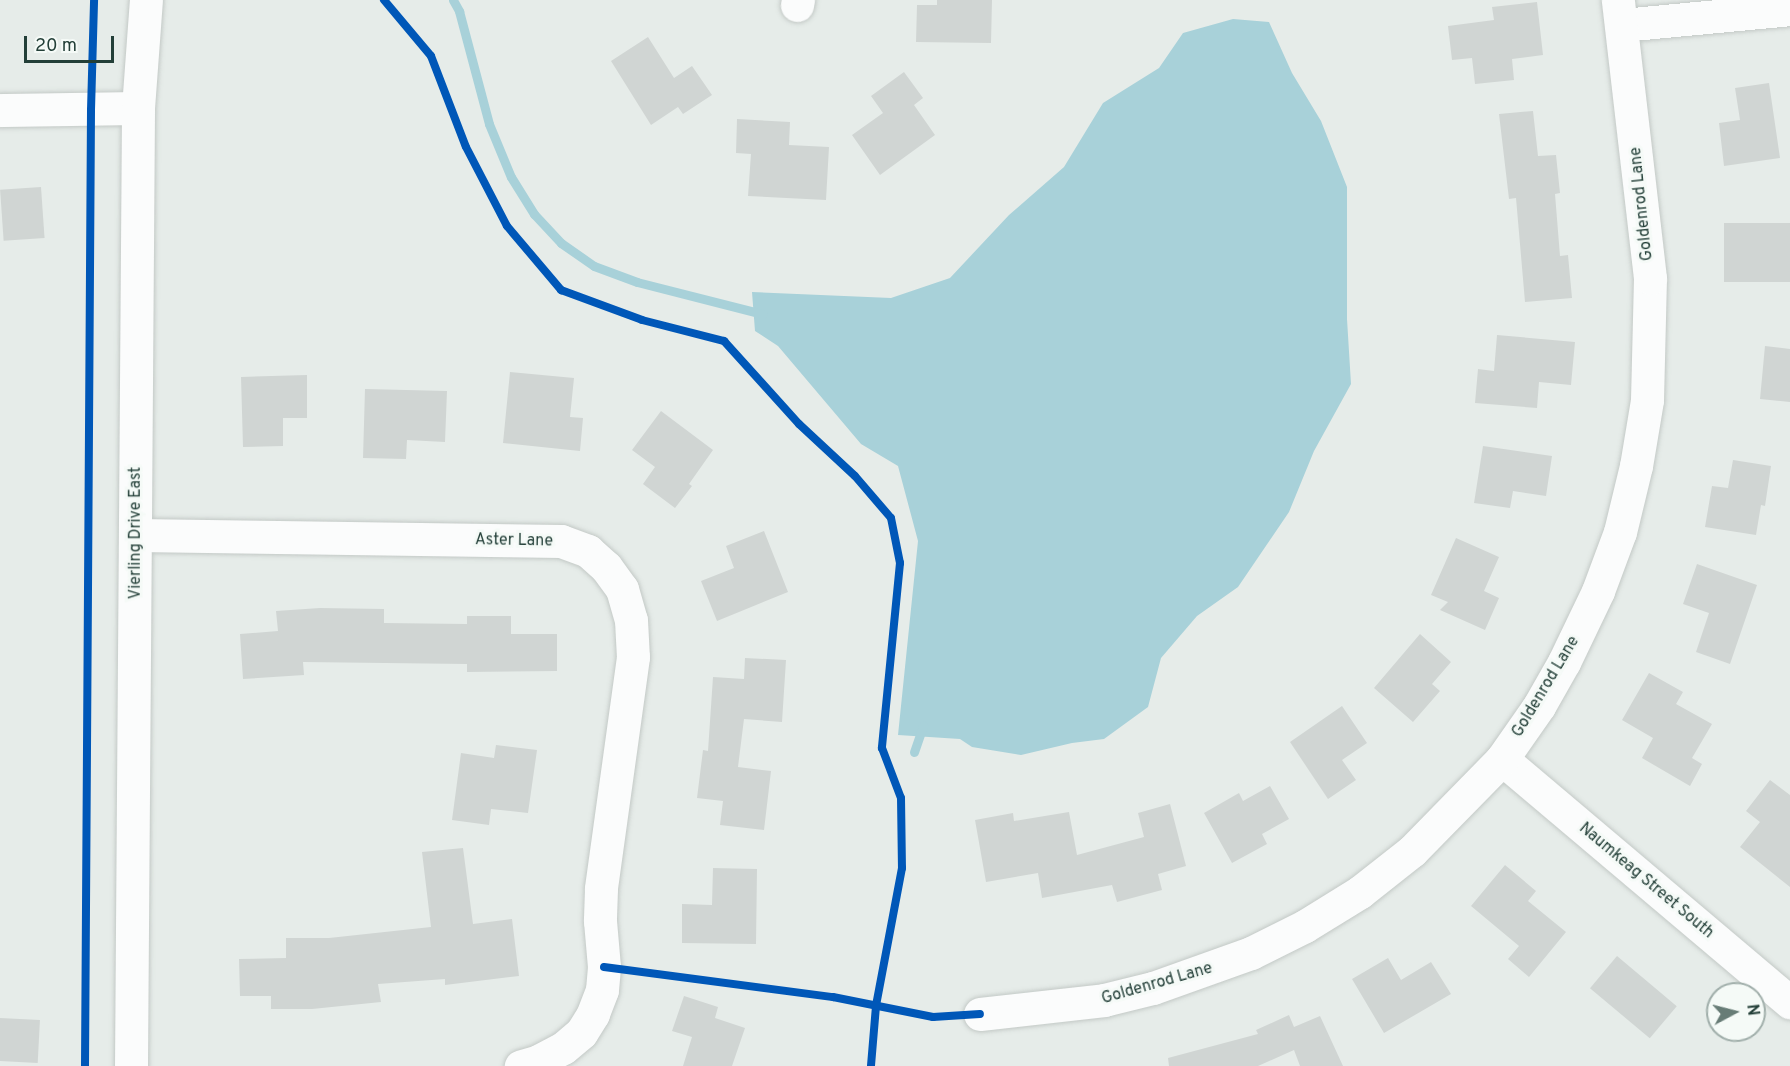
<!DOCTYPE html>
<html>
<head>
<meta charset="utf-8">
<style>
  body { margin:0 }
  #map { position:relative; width:1790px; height:1066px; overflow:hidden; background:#e6ece9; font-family:Overpass,sans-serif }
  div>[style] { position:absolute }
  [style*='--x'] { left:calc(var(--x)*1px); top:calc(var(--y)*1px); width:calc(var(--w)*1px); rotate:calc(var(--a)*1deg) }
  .water>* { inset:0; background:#a8d1d9 }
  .stream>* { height:9px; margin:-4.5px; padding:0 4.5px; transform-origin:4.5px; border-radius:4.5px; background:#a8d1d9 }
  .building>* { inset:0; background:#d0d5d3; transform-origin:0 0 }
  .roads { filter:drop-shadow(0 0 2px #c3c9c6) drop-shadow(0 0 2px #c3c9c6) }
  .minor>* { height:33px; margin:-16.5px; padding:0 16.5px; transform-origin:16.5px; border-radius:16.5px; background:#fbfcfc }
  .tertiary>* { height:33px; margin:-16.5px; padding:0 16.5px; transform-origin:16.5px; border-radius:16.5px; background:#fbfcfc }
  .cycleway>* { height:8px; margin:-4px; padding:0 4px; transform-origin:4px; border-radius:4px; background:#0057b8 }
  span { translate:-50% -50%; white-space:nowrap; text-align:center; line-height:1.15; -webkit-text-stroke:6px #f5faf7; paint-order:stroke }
  .street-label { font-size:16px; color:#233f38 }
  .north { position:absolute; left:1706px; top:982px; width:60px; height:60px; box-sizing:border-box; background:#f5faf7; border:2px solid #a1afab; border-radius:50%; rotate:83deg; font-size:16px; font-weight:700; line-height:24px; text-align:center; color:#233f38 }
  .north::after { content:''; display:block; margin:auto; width:21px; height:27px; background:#677c76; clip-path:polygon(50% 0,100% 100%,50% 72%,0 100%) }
  .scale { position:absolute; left:24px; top:36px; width:90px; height:27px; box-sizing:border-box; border:3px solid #233f38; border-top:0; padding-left:8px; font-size:18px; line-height:21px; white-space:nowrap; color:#233f38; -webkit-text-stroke:4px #f5faf7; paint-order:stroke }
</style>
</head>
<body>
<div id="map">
  <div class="water">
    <div style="clip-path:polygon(1233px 19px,1269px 22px,1292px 73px,1321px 121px,1347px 187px,1347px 319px,1351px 384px,1314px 451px,1289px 512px,1238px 587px,1197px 616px,1161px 658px,1148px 707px,1104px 739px,1072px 743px,1021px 755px,972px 747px,960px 739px,898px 735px,918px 541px,898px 466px,861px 444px,778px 346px,755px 331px,752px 292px,891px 298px,950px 278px,1009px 215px,1064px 167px,1103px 103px,1159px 68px,1183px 33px)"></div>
  </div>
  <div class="stream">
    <div style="--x:453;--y:0;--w:13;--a:61"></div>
    <div style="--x:459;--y:11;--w:117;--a:75.1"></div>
    <div style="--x:489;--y:124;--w:57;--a:67.5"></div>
    <div style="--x:511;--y:177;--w:44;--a:58.1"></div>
    <div style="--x:534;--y:214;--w:40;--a:47"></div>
    <div style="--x:561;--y:243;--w:40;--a:34.9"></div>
    <div style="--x:594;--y:266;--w:46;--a:20.4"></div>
    <div style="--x:637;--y:282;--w:130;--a:14.3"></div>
    <div style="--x:914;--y:752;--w:28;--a:-71"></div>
  </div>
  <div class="building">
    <div style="clip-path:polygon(937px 0,992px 0,991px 43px,916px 42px,917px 5px,937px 5px)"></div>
    <div style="clip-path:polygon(1537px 2px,1543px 55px,1512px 59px,1514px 80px,1475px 84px,1472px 58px,1452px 60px,1448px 26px,1494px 20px,1492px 7px)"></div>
    <div style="clip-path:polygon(648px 37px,674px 78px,692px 66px,712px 95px,683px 114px,678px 107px,651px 125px,611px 61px)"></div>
    <div style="clip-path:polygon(904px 72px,923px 98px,914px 105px,935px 135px,880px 175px,852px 135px,883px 113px,871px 96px)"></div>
    <div style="clip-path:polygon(1769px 83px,1780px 158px,1724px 166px,1719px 123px,1740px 120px,1735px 88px)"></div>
    <div style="clip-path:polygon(1533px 111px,1538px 156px,1556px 155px,1560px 193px,1555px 194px,1560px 256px,1568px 255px,1572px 298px,1525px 302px,1516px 198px,1509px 199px,1499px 114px)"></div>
    <div style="clip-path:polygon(737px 119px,790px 122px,789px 145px,829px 147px,826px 200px,748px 196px,751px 154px,736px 153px)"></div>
    <div style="left:41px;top:187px;width:51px;height:41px;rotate:86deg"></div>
    <div style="left:1790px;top:223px;width:59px;height:66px;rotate:90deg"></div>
    <div style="clip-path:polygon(1497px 335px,1575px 342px,1571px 385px,1539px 382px,1537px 408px,1475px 403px,1478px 369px,1494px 371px)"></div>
    <div style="clip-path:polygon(1765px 346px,1790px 349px,1790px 402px,1760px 399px)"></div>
    <div style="clip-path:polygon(510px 372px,574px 378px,570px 417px,583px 418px,580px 451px,503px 443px)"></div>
    <div style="clip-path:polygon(307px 375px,307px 418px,283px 418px,283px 446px,243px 447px,241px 377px)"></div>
    <div style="clip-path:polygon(365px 389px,447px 391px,445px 442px,407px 440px,406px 459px,363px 458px)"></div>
    <div style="clip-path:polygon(661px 411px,713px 450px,689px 484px,692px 486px,675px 508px,643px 484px,655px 467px,632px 450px)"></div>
    <div style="clip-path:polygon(1483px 446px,1552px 456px,1546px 496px,1513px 491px,1510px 508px,1474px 503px)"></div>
    <div style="clip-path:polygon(1733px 460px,1771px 466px,1765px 506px,1761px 505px,1756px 535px,1705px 527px,1712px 486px,1728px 488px)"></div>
    <div style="clip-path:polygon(764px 531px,788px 592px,717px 621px,701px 581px,734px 568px,726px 546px)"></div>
    <div style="clip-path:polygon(1456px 538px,1499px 557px,1484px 591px,1499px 598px,1485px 630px,1440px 610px,1448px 602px,1431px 595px)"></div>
    <div style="clip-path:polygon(1697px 564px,1757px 585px,1730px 664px,1696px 652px,1709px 613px,1683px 604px)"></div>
    <div style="clip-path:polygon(320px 608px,384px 609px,384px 623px,467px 624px,467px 616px,511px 616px,511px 634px,557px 634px,557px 671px,467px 672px,467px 664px,303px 662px,304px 675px,243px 679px,240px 634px,278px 631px,276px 611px)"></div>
    <div style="clip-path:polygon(1420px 634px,1451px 662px,1432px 684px,1440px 691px,1413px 722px,1374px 688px)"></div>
    <div style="clip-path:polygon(745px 658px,786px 660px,782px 722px,744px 719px,738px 767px,771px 771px,764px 830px,720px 825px,723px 801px,697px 798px,703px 750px,708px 751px,713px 677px,744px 679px)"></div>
    <div style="clip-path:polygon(1649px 673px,1683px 692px,1676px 704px,1712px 724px,1692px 758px,1702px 764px,1690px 786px,1642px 758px,1653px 738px,1622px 720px)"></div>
    <div style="clip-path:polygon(1342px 706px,1367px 743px,1342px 760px,1356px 780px,1328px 799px,1290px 742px)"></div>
    <div style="clip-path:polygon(496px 745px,537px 750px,528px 813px,491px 809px,489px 825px,452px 820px,461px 753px,494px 758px)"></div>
    <div style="clip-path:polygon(1770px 780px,1790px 795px,1790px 887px,1740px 847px,1760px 822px,1746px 811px)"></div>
    <div style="clip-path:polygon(1270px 786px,1289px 819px,1262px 834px,1267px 844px,1232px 863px,1204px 813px,1239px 793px,1243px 801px)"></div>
    <div style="clip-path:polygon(1170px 804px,1186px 866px,1158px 874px,1162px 890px,1117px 902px,1112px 885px,1042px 898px,1038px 873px,986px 882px,975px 820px,1013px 813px,1014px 821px,1069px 812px,1077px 855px,1144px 837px,1138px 813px)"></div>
    <div style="clip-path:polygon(463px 848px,473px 924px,512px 919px,519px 976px,445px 985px,445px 979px,378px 984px,381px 1002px,312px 1009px,271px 1009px,271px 996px,240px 996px,239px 959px,286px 958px,286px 938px,329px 938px,431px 927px,422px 852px)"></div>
    <div style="clip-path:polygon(1505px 865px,1536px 891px,1528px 901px,1566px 932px,1529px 977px,1508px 959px,1519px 946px,1471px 906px)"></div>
    <div style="clip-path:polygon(713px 868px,757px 869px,756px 944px,682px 943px,682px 904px,712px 905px)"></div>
    <div style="left:1617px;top:956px;width:78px;height:42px;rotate:40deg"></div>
    <div style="clip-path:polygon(1388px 958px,1401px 980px,1431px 962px,1451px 994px,1384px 1033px,1352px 979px)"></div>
    <div style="clip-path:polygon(684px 996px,718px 1007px,715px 1018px,745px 1028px,732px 1066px,683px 1066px,692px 1037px,672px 1031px)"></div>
    <div style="clip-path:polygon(1289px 1015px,1294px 1027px,1320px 1016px,1343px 1066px,1300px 1066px,1294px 1050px,1258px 1066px,1169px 1066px,1168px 1058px,1258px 1034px,1256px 1030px)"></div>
    <div style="left:0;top:1018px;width:40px;height:43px;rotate:3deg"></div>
  </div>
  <div class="roads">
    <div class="minor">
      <div style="--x:797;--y:5;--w:5;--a:-79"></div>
      <div style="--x:1622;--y:25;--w:169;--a:-5.4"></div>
      <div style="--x:0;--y:110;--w:138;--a:-0.8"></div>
      <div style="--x:136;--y:535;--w:425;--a:0.8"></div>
      <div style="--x:561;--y:541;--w:29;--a:20"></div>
      <div style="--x:588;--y:551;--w:24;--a:42"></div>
      <div style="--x:606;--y:567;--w:27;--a:54"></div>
      <div style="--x:622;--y:589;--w:32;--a:74"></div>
      <div style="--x:631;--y:620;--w:37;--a:87"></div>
      <div style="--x:633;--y:657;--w:234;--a:97.9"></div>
      <div style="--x:601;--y:889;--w:32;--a:92"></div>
      <div style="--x:600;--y:921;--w:46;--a:85"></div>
      <div style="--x:604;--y:967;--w:23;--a:95"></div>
      <div style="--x:602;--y:990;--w:26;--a:111"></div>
      <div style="--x:593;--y:1014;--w:22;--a:122"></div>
      <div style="--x:581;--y:1033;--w:23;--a:140"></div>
      <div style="--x:563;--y:1048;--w:27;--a:152"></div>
      <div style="--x:539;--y:1061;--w:19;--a:164"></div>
      <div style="--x:1502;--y:759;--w:377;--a:40.2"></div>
      <div style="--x:980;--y:1014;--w:125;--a:-6.4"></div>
      <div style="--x:1104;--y:1000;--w:50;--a:-13.8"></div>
      <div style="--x:1153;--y:988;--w:104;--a:-19.7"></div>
      <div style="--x:1251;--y:953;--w:60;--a:-26.6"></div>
      <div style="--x:1305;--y:926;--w:65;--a:-31.7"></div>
      <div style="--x:1360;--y:892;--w:66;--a:-38.3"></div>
      <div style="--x:1412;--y:851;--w:129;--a:-45.6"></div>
      <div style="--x:1502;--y:759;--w:65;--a:-55.1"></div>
      <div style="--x:1539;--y:706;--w:51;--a:-60.4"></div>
      <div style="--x:1564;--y:662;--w:79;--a:-64.4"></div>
      <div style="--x:1598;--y:591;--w:63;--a:-69.6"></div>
      <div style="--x:1620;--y:532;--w:68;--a:-76.4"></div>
      <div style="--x:1636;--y:466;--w:67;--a:-80.5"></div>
      <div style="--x:1647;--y:400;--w:122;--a:-88.6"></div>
      <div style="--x:1650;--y:278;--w:280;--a:-96.6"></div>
    </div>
    <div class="tertiary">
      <div style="--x:131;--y:1066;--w:958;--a:-89.58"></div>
      <div style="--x:138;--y:108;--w:108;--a:-85.8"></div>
    </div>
  </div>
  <div class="cycleway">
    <div style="--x:384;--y:0;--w:73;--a:50"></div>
    <div style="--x:431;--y:56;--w:97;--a:69"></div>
    <div style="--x:466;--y:147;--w:89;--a:62.6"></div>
    <div style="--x:507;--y:226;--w:84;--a:49.8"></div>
    <div style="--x:561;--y:290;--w:86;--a:20.3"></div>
    <div style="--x:642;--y:320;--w:85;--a:14.4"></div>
    <div style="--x:724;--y:341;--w:112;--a:47.9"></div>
    <div style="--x:799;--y:424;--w:76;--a:42.9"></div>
    <div style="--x:855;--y:476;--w:55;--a:49.4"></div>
    <div style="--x:891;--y:518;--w:46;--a:78.7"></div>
    <div style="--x:900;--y:563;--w:186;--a:95.6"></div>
    <div style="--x:882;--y:748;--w:53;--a:69.2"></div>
    <div style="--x:901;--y:798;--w:70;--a:89.2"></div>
    <div style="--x:902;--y:868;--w:140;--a:100.7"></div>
    <div style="--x:876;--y:1006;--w:60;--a:94.8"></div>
    <div style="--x:604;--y:967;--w:231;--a:7.5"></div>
    <div style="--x:833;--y:997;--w:102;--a:11.3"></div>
    <div style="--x:933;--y:1017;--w:47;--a:-3.7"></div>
    <div style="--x:85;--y:1066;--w:956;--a:-89.64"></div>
    <div style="--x:91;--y:110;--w:110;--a:-88.4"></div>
  </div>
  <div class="street-label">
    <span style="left:1642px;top:204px;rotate:-96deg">Goldenrod Lane</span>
    <span style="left:136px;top:533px;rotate:-90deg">Vierling Drive East</span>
    <span style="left:514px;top:541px;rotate:1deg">Aster Lane</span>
    <span style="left:1546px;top:687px;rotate:-59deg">Goldenrod Lane</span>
    <span style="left:1646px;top:881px;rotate:40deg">Naumkeag Street South</span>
    <span style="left:1157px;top:984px;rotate:-16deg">Goldenrod Lane</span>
  </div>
  <div class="north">N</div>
  <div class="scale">20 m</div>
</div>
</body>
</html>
